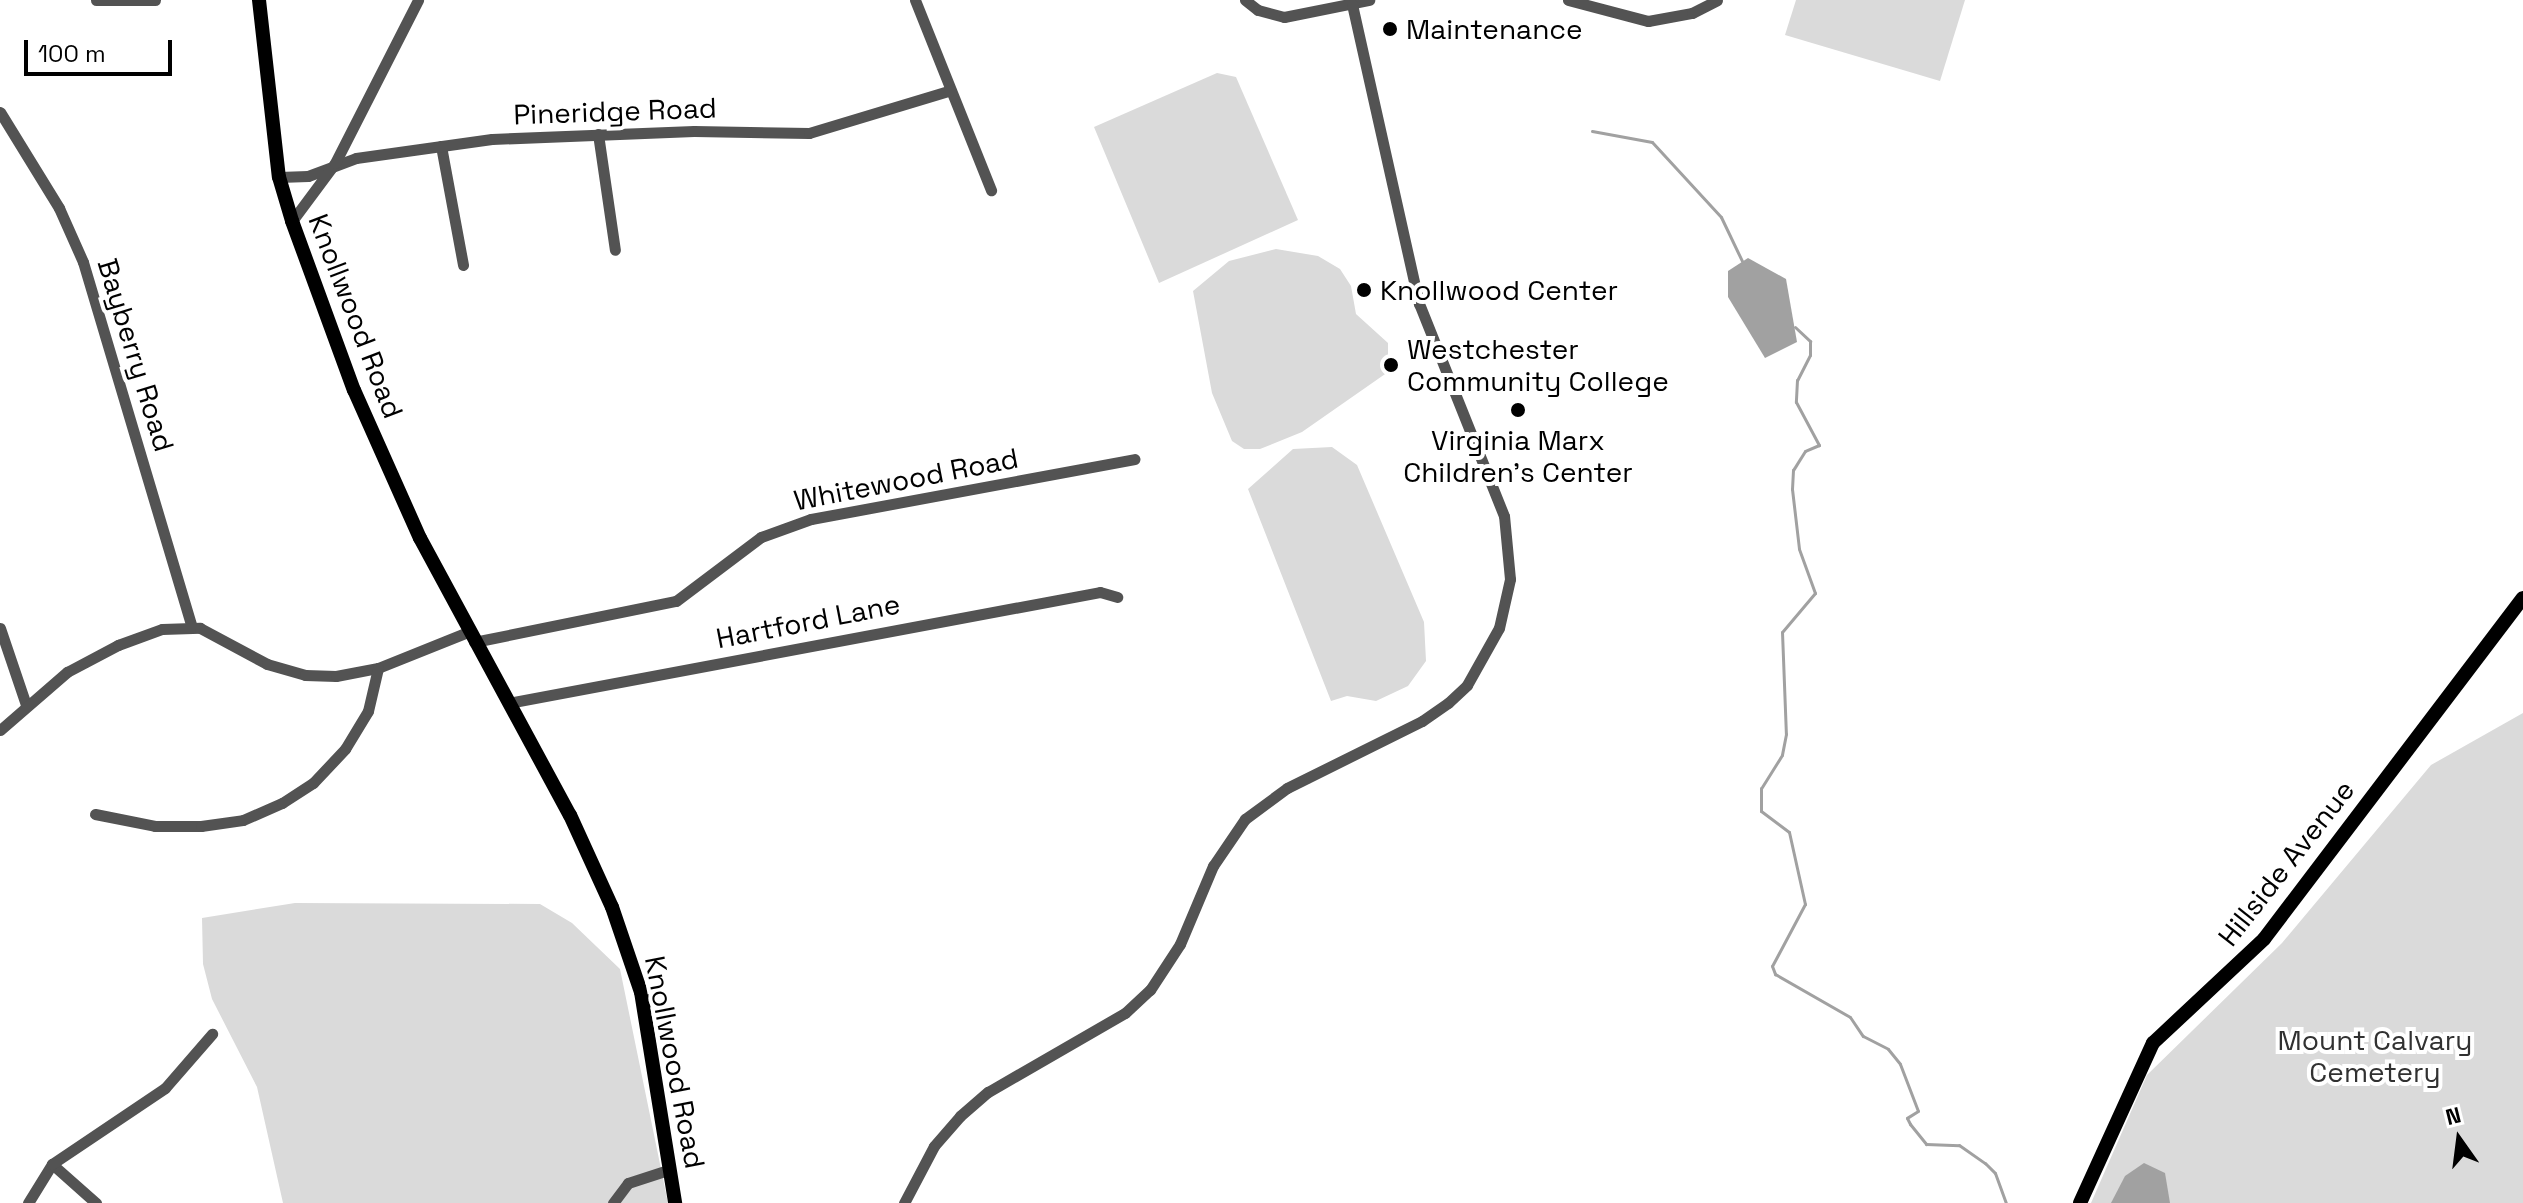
<!DOCTYPE html>
<html>
<head>
<meta charset="utf-8">
<style>
  body { margin:0 }
  #map { position:relative; width:2523px; height:1203px; overflow:hidden; background:#fff; font-family:"Space Grotesk",sans-serif }
  div>[style] { position:absolute }
  [style*='--x'] { left:calc(var(--x)*1px); top:calc(var(--y)*1px); width:calc(var(--w)*1px); rotate:calc(var(--a)*1deg) }
  .green>* { inset:0; background:#dadada }
  .water>* { inset:0; background:#a1a1a1 }
  .stream>* { height:3px; margin:-1.5px; padding:0 1.5px; transform-origin:1.5px; border-radius:1.5px; background:#a1a1a1 }
  .minor>* { height:11px; margin:-5.5px; padding:0 5.5px; transform-origin:5.5px; border-radius:5.5px; background:#535353 }
  .major>* { height:14px; margin:-7px; padding:0 7px; transform-origin:7px; border-radius:7px; background:#000 }
  .dots>* { width:22px; height:22px; translate:-50% -50%; box-sizing:border-box; border:4px solid #fff; border-radius:50% }
  span { translate:-50% -50%; white-space:nowrap; text-align:center; line-height:1.15; -webkit-text-stroke:8px #fff; paint-order:stroke }
  .poi-label { font-size:28px; color:#000 }
  .left { translate:0 -50%; text-align:left }
  .street-label { font-size:28px; color:#000 }
  .park-label { font-size:28px; color:#313131 }
  .north { position:absolute; left:2419px; top:1099px; width:80px; height:80px; -webkit-text-stroke:6px #fff; paint-order:stroke; rotate:346deg; font-size:22px; font-weight:700; line-height:32px; text-align:center; color:#000 }
  .north::after { content:''; display:block; margin:auto; width:28px; height:36px; background:#000; clip-path:polygon(50% 0,100% 100%,50% 72%,0 100%) }
  .scale { position:absolute; left:24px; top:40px; width:148px; height:36px; box-sizing:border-box; border:4px solid #000; border-top:0; padding-left:10px; font-size:24px; line-height:28px; white-space:nowrap; color:#000; -webkit-text-stroke:6px #fff; paint-order:stroke }
</style>
</head>
<body>
<div id="map">
  <div class="green">
    <div style="clip-path:polygon(1796px 0,1965px 0,1940px 81px,1785px 35px)"></div>
    <div style="clip-path:polygon(1217px 73px,1236px 77px,1298px 220px,1159px 283px,1094px 127px)"></div>
    <div style="clip-path:polygon(1276px 249px,1318px 256px,1340px 269px,1351px 286px,1356px 314px,1388px 343px,1388px 372px,1302px 432px,1260px 449px,1244px 449px,1232px 441px,1212px 393px,1193px 291px,1229px 261px)"></div>
    <div style="clip-path:polygon(1332px 447px,1357px 465px,1424px 622px,1426px 661px,1408px 686px,1376px 701px,1347px 696px,1331px 701px,1248px 489px,1293px 449px)"></div>
    <div style="clip-path:polygon(2523px 713px,2523px 1203px,2091px 1203px,2147px 1075px,2282px 943px,2431px 765px)"></div>
    <div style="clip-path:polygon(295px 903px,540px 904px,572px 923px,620px 969px,668px 1203px,283px 1203px,257px 1087px,212px 999px,203px 964px,202px 918px)"></div>
  </div>
  <div class="water">
    <div style="clip-path:polygon(1748px 258px,1786px 279px,1797px 342px,1765px 358px,1728px 297px,1728px 271px)"></div>
    <div style="clip-path:polygon(2144px 1163px,2165px 1173px,2170px 1203px,2111px 1203px,2125px 1176px)"></div>
  </div>
  <div class="stream">
    <div style="--x:1592;--y:131;--w:61;--a:10.4"></div>
    <div style="--x:1652;--y:142;--w:102;--a:47.4"></div>
    <div style="--x:1721;--y:217;--w:49;--a:64.5"></div>
    <div style="--x:1795;--y:327;--w:21;--a:43"></div>
    <div style="--x:1810;--y:341;--w:14;--a:90"></div>
    <div style="--x:1810;--y:355;--w:28;--a:117"></div>
    <div style="--x:1797;--y:380;--w:22;--a:93"></div>
    <div style="--x:1796;--y:402;--w:49;--a:61.9"></div>
    <div style="--x:1819;--y:445;--w:15;--a:157"></div>
    <div style="--x:1805;--y:451;--w:22;--a:122"></div>
    <div style="--x:1793;--y:470;--w:19;--a:93"></div>
    <div style="--x:1792;--y:489;--w:60;--a:83.3"></div>
    <div style="--x:1799;--y:549;--w:47;--a:70"></div>
    <div style="--x:1815;--y:593;--w:51;--a:130.2"></div>
    <div style="--x:1782;--y:632;--w:102;--a:87.8"></div>
    <div style="--x:1786;--y:734;--w:21;--a:101"></div>
    <div style="--x:1782;--y:755;--w:39;--a:122"></div>
    <div style="--x:1761;--y:788;--w:23;--a:90"></div>
    <div style="--x:1761;--y:811;--w:35;--a:37"></div>
    <div style="--x:1789;--y:832;--w:74;--a:77.5"></div>
    <div style="--x:1805;--y:904;--w:70;--a:118"></div>
    <div style="--x:1772;--y:966;--w:9;--a:69"></div>
    <div style="--x:1775;--y:974;--w:86;--a:29.8"></div>
    <div style="--x:1850;--y:1017;--w:23;--a:56"></div>
    <div style="--x:1863;--y:1036;--w:28;--a:27"></div>
    <div style="--x:1888;--y:1049;--w:19;--a:51"></div>
    <div style="--x:1900;--y:1064;--w:50;--a:69"></div>
    <div style="--x:1918;--y:1111;--w:13;--a:148"></div>
    <div style="--x:1907;--y:1118;--w:7;--a:63"></div>
    <div style="--x:1910;--y:1124;--w:26;--a:51"></div>
    <div style="--x:1926;--y:1144;--w:33;--a:2"></div>
    <div style="--x:1959;--y:1145;--w:32;--a:35"></div>
    <div style="--x:1985;--y:1163;--w:14;--a:45"></div>
    <div style="--x:1995;--y:1173;--w:32;--a:70"></div>
  </div>
  <div class="minor">
    <div style="--x:96;--y:0;--w:59;--a:0"></div>
    <div style="--x:915;--y:0;--w:205;--a:68.2"></div>
    <div style="--x:1245;--y:0;--w:16;--a:38"></div>
    <div style="--x:1258;--y:10;--w:27;--a:15"></div>
    <div style="--x:1284;--y:17;--w:87;--a:-11.3"></div>
    <div style="--x:1568;--y:0;--w:83;--a:14.7"></div>
    <div style="--x:1648;--y:21;--w:45;--a:-10.3"></div>
    <div style="--x:1692;--y:13;--w:28;--a:-27"></div>
    <div style="--x:0;--y:112;--w:113;--a:58.4"></div>
    <div style="--x:59;--y:208;--w:59;--a:66"></div>
    <div style="--x:83;--y:262;--w:381;--a:73.4"></div>
    <div style="--x:598;--y:134;--w:117;--a:81.7"></div>
    <div style="--x:441;--y:146;--w:121;--a:79.5"></div>
    <div style="--x:279;--y:177;--w:29;--a:-2"></div>
    <div style="--x:308;--y:176;--w:51;--a:-20.6"></div>
    <div style="--x:356;--y:158;--w:137;--a:-8"></div>
    <div style="--x:492;--y:139;--w:202;--a:-2.3"></div>
    <div style="--x:694;--y:131;--w:115;--a:1"></div>
    <div style="--x:809;--y:133;--w:148;--a:-16.8"></div>
    <div style="--x:292;--y:221;--w:72;--a:-53.4"></div>
    <div style="--x:335;--y:163;--w:183;--a:-63"></div>
    <div style="--x:0;--y:628;--w:81;--a:71.3"></div>
    <div style="--x:474;--y:642;--w:206;--a:-11.5"></div>
    <div style="--x:676;--y:601;--w:106;--a:-37"></div>
    <div style="--x:761;--y:537;--w:53;--a:-19.8"></div>
    <div style="--x:811;--y:519;--w:329;--a:-10.5"></div>
    <div style="--x:508;--y:703;--w:602;--a:-10.62"></div>
    <div style="--x:1100;--y:592;--w:18;--a:16"></div>
    <div style="--x:0;--y:730;--w:89;--a:-40.9"></div>
    <div style="--x:67;--y:672;--w:58;--a:-27.9"></div>
    <div style="--x:118;--y:645;--w:47;--a:-20"></div>
    <div style="--x:162;--y:629;--w:38;--a:-2"></div>
    <div style="--x:200;--y:628;--w:76;--a:28.2"></div>
    <div style="--x:267;--y:664;--w:40;--a:16"></div>
    <div style="--x:305;--y:675;--w:31;--a:2"></div>
    <div style="--x:336;--y:676;--w:43;--a:-10.8"></div>
    <div style="--x:378;--y:668;--w:97;--a:-21.8"></div>
    <div style="--x:95;--y:814;--w:61;--a:11.3"></div>
    <div style="--x:155;--y:826;--w:46;--a:0"></div>
    <div style="--x:201;--y:826;--w:42;--a:-8.1"></div>
    <div style="--x:243;--y:820;--w:43;--a:-23.6"></div>
    <div style="--x:282;--y:803;--w:37;--a:-33"></div>
    <div style="--x:313;--y:783;--w:47;--a:-46.7"></div>
    <div style="--x:345;--y:749;--w:44;--a:-58.8"></div>
    <div style="--x:368;--y:711;--w:44;--a:-76.9"></div>
    <div style="--x:52;--y:1164;--w:59;--a:41.6"></div>
    <div style="--x:28;--y:1203;--w:46;--a:-58.4"></div>
    <div style="--x:52;--y:1164;--w:136;--a:-33.9"></div>
    <div style="--x:165;--y:1088;--w:72;--a:-49"></div>
    <div style="--x:613;--y:1203;--w:25;--a:-53"></div>
    <div style="--x:628;--y:1183;--w:42;--a:-18"></div>
    <div style="--x:904;--y:1203;--w:64;--a:-62.2"></div>
    <div style="--x:934;--y:1146;--w:40;--a:-49"></div>
    <div style="--x:960;--y:1116;--w:37;--a:-41"></div>
    <div style="--x:988;--y:1092;--w:158;--a:-30"></div>
    <div style="--x:1125;--y:1013;--w:34;--a:-43"></div>
    <div style="--x:1150;--y:990;--w:55;--a:-56.9"></div>
    <div style="--x:1180;--y:944;--w:85;--a:-67.1"></div>
    <div style="--x:1213;--y:866;--w:57;--a:-55.8"></div>
    <div style="--x:1245;--y:819;--w:52;--a:-36.4"></div>
    <div style="--x:1287;--y:788;--w:151;--a:-26.4"></div>
    <div style="--x:1422;--y:721;--w:32;--a:-35"></div>
    <div style="--x:1448;--y:703;--w:26;--a:-43"></div>
    <div style="--x:1467;--y:685;--w:65;--a:-60.7"></div>
    <div style="--x:1499;--y:628;--w:50;--a:-77.3"></div>
    <div style="--x:1510;--y:579;--w:63;--a:-95.4"></div>
    <div style="--x:1504;--y:516;--w:228;--a:-111.8"></div>
    <div style="--x:1419;--y:304;--w:307;--a:-102.6"></div>
  </div>
  <div class="major">
    <div style="--x:259;--y:0;--w:178;--a:83.6"></div>
    <div style="--x:279;--y:177;--w:46;--a:73.5"></div>
    <div style="--x:292;--y:221;--w:180;--a:69.9"></div>
    <div style="--x:354;--y:390;--w:162;--a:66"></div>
    <div style="--x:420;--y:538;--w:315;--a:61.6"></div>
    <div style="--x:570;--y:815;--w:101;--a:65.5"></div>
    <div style="--x:612;--y:907;--w:90;--a:71.2"></div>
    <div style="--x:641;--y:992;--w:214;--a:80.8"></div>
    <div style="--x:2080;--y:1203;--w:176;--a:-65.5"></div>
    <div style="--x:2153;--y:1043;--w:152;--a:-43.1"></div>
    <div style="--x:2264;--y:939;--w:428;--a:-52.8"></div>
  </div>
  <div class="dots">
    <div style="left:1390px;top:29px;background:#000"></div>
    <div style="left:1364px;top:290px;background:#000"></div>
    <div style="left:1391px;top:365px;background:#000"></div>
    <div style="left:1518px;top:410px;background:#000"></div>
  </div>
  <div class="poi-label">
    <span class="left" style="left:1406px;top:29px">Maintenance</span>
    <span class="left" style="left:1380px;top:290px">Knollwood Center</span>
    <span class="left" style="left:1407px;top:365px">Westchester<br>Community College</span>
    <span style="left:1518px;top:456px">Virginia Marx<br>Children's Center</span>
  </div>
  <div class="street-label">
    <span style="left:615px;top:111px;rotate:-2deg">Pineridge Road</span>
    <span style="left:356px;top:316px;rotate:69deg">Knollwood Road</span>
    <span style="left:136px;top:355px;rotate:73deg">Bayberry Road</span>
    <span style="left:906px;top:479px;rotate:-11deg">Whitewood Road</span>
    <span style="left:808px;top:621px;rotate:-11deg">Hartford Lane</span>
    <span style="left:2286px;top:863px;rotate:-52deg">Hillside Avenue</span>
    <span style="left:675px;top:1062px;rotate:79deg">Knollwood Road</span>
  </div>
  <div class="park-label">
    <span style="left:2375px;top:1056px">Mount Calvary<br>Cemetery</span>
  </div>
  <div class="north">N</div>
  <div class="scale">100 m</div>
</div>
</body>
</html>
